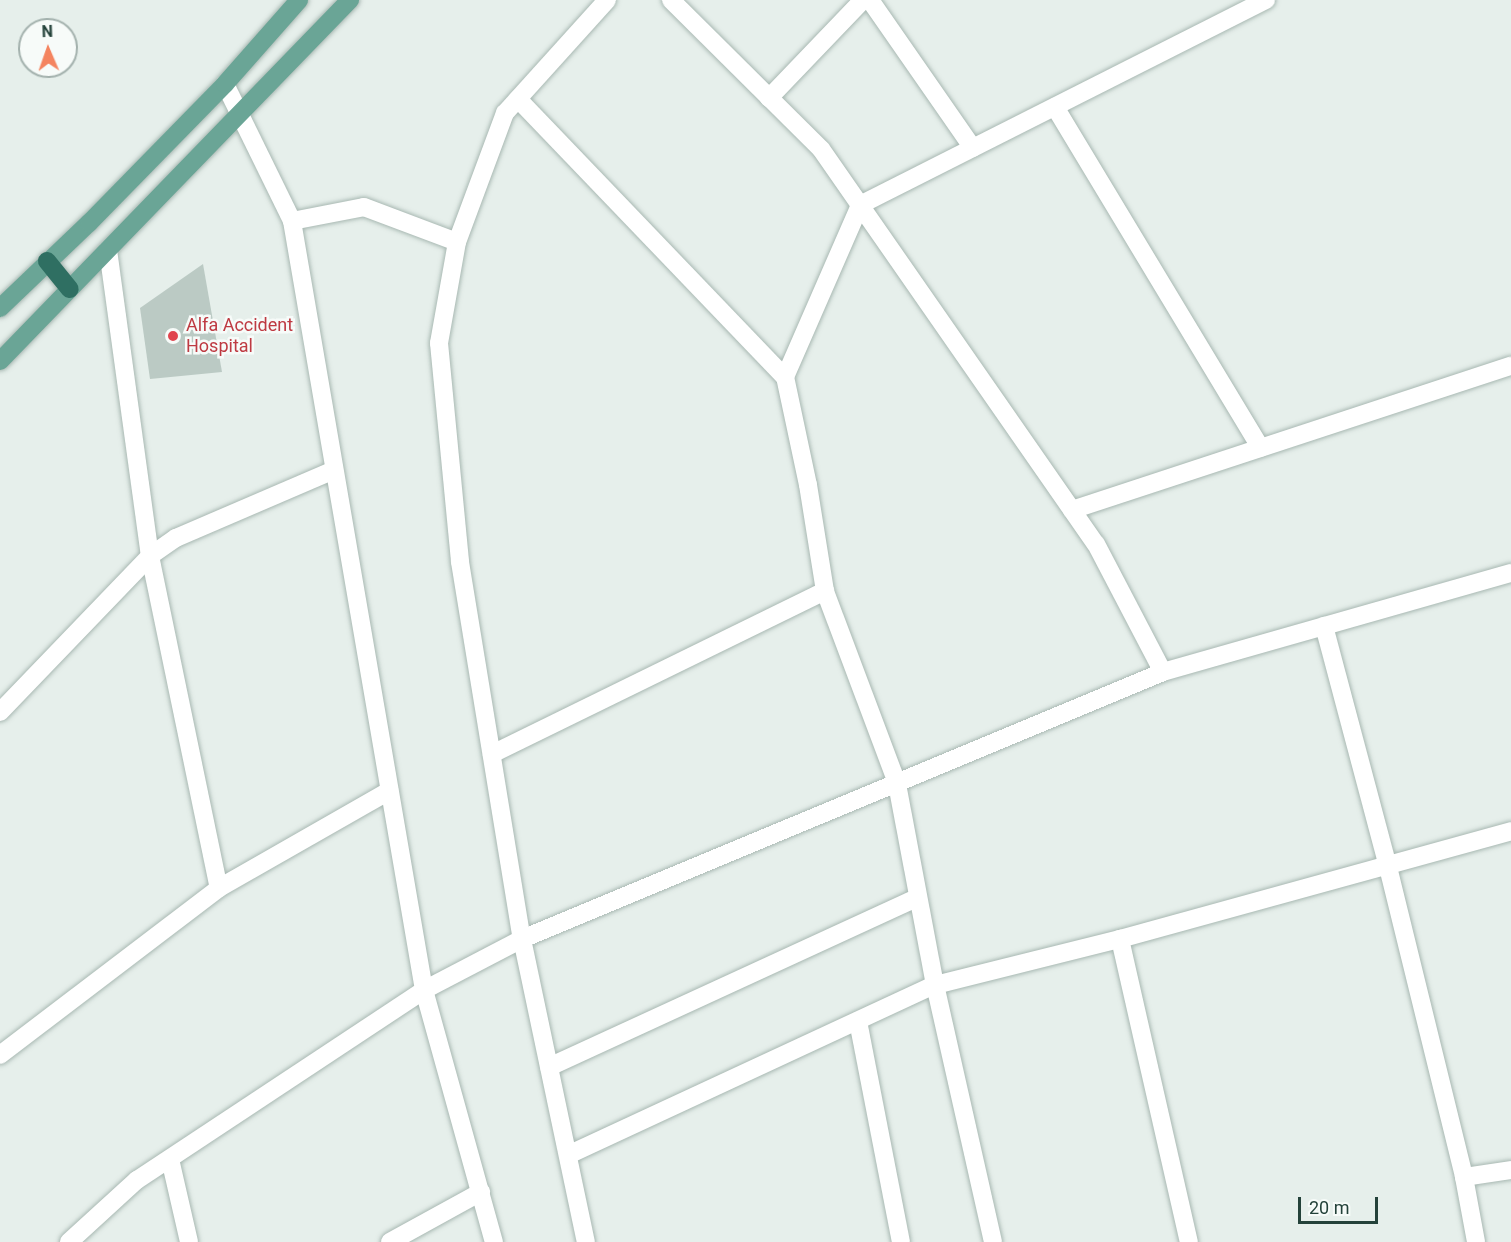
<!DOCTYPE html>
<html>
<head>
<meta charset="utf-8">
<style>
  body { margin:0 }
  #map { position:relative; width:1511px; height:1242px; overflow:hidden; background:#e6efeb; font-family:Roboto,sans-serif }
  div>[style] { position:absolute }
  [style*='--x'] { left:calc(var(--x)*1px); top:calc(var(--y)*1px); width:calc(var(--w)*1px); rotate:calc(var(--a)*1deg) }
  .building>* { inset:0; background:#bbcac4 }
  .roads { filter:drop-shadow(0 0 2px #a8b8b2) drop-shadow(0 0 2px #a8b8b2) }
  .street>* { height:18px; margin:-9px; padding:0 9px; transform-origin:9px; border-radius:9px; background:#fff }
  .primary>* { height:18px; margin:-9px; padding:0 9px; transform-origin:9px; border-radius:9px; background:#6aa596 }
  .highway>* { height:18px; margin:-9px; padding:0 9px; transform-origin:9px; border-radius:9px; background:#2f6f62 }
  .dots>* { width:16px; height:16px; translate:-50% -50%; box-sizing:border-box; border:3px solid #f7fbf9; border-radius:50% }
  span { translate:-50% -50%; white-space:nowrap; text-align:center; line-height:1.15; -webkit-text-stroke:5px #f7fbf9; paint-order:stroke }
  .health-label { font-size:18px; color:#be3a42 }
  .left { translate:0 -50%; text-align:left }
  .north { position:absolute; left:18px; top:18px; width:60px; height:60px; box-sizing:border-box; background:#f7fbf9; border:2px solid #a3b1ad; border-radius:50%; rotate:358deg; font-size:16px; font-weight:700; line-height:24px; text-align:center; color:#24423a }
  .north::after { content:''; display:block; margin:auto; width:21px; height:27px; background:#f4845f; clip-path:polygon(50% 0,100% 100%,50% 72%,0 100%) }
  .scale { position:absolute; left:1298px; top:1197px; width:80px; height:27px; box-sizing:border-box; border:3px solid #24423a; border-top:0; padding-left:8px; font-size:18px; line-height:21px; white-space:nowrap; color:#24423a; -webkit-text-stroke:4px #f7fbf9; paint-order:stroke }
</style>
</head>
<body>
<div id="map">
  <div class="building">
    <div style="clip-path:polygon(203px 264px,222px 372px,150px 379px,140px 308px)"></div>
  </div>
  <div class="roads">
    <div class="street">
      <div style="--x:671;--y:0;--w:211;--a:44.8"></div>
      <div style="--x:821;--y:149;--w:481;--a:55.2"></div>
      <div style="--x:1096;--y:544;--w:144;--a:62.4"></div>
      <div style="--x:870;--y:0;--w:180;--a:55.2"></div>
      <div style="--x:225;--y:84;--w:153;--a:63.9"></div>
      <div style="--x:292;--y:221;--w:780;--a:80.26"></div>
      <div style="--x:424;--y:990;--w:110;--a:-27.5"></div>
      <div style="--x:522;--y:939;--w:694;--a:-22.61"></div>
      <div style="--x:1163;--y:672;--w:362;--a:-15.9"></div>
      <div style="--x:769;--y:98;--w:136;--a:-46.2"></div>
      <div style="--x:518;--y:99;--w:385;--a:46.2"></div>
      <div style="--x:1055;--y:107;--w:398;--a:58.9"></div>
      <div style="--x:292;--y:221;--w:73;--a:-11"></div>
      <div style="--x:364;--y:207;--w:99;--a:20.6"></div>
      <div style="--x:457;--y:242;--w:138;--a:-69.6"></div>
      <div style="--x:505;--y:113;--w:152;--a:-47.9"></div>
      <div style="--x:457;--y:242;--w:103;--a:100.1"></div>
      <div style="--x:439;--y:343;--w:220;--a:84.5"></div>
      <div style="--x:460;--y:562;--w:382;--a:80.7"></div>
      <div style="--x:522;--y:939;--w:310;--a:78.1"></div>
      <div style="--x:108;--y:250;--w:309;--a:82.2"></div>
      <div style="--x:150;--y:556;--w:339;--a:78.3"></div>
      <div style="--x:219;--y:888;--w:196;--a:-29.7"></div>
      <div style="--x:1072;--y:510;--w:462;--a:-18.2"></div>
      <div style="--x:1324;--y:626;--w:249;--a:75.1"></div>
      <div style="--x:1388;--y:867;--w:319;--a:76.2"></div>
      <div style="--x:1464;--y:1177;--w:66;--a:79.5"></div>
      <div style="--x:0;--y:712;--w:216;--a:-46.1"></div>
      <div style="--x:150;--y:556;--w:32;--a:-35"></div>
      <div style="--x:176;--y:538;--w:172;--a:-23.3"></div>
      <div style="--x:492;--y:754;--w:371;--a:-26.1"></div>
      <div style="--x:1120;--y:939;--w:311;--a:77.2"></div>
      <div style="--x:858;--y:1021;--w:225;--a:79"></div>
      <div style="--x:0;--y:1055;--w:275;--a:-37.3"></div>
      <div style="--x:549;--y:1067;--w:406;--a:-24.7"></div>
      <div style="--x:568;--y:1155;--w:404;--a:-24.9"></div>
      <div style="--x:935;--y:985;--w:191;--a:-14"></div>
      <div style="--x:1120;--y:939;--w:406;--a:-15.4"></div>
      <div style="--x:170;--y:1159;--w:85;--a:77.1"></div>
      <div style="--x:1464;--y:1177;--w:48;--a:-8.5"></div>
      <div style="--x:69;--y:1242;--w:92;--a:-42.4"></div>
      <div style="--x:137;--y:1180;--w:344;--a:-33.5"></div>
      <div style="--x:424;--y:990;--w:262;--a:74.5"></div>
      <div style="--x:390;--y:1242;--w:104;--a:-28.8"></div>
      <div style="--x:993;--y:1242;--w:263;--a:-102.7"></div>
      <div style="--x:935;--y:985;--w:206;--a:-100.7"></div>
      <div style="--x:897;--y:783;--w:205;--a:-110.6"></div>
      <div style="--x:825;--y:591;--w:107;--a:-99.1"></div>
      <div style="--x:808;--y:485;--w:110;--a:-102"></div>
      <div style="--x:785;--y:377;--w:188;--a:-66.4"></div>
      <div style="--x:860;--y:205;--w:455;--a:-26.8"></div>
    </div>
    <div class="primary">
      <div style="--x:0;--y:308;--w:123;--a:-43.7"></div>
      <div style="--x:89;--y:223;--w:194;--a:-45.6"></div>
      <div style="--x:225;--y:84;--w:112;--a:-48.6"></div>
      <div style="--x:0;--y:361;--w:503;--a:-45.89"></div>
    </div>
    <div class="highway">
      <div style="--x:47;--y:261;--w:36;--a:51"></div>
    </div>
  </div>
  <div class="dots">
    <div style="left:173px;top:336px;background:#e0444e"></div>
  </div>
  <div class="health-label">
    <span class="left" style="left:186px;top:336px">Alfa Accident<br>Hospital</span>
  </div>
  <div class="north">N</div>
  <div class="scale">20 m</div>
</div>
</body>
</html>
